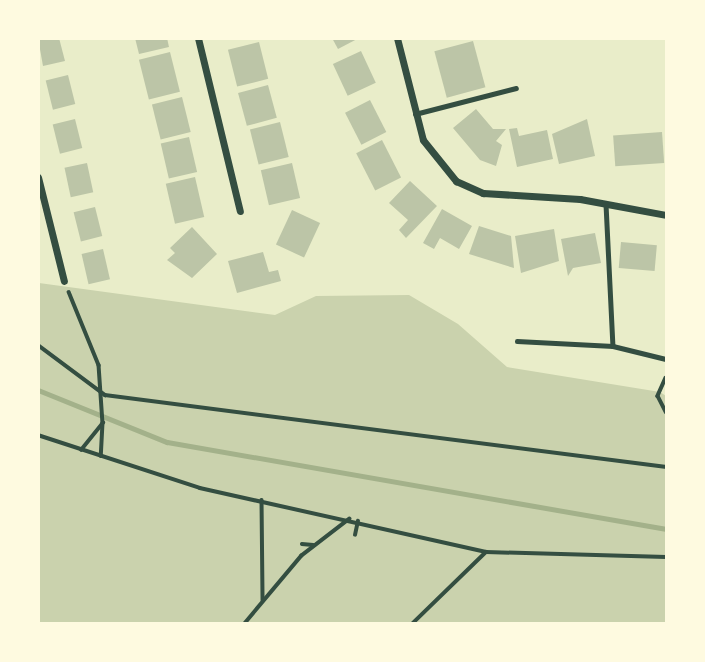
<!DOCTYPE html>
<html>
<head>
<meta charset="utf-8">
<style>
  body { margin:0 }
  #map { position:relative; width:705px; height:662px; overflow:hidden; background:#e9edc9; font-family:Manrope,sans-serif }
  div>[style] { position:absolute }
  [style*='--x'] { left:calc(var(--x)*1px); top:calc(var(--y)*1px); width:calc(var(--w)*1px); rotate:calc(var(--a)*1deg) }
  .green>* { inset:0; background:#cad2ad }
  .stream>* { height:5px; margin:-2.5px; padding:0 2.5px; transform-origin:2.5px; border-radius:2.5px; background:#a3b18a }
  .building>* { inset:0; background:#bcc5a7; transform-origin:0 0 }
  .path>* { height:3.5px; margin:-1.75px; padding:0 1.75px; transform-origin:1.75px; border-radius:1.75px; background:#344e41 }
  .service>* { height:4.5px; margin:-2.25px; padding:0 2.25px; transform-origin:2.25px; border-radius:2.25px; background:#344e41 }
  .minor>* { height:7px; margin:-3.5px; padding:0 3.5px; transform-origin:3.5px; border-radius:3.5px; background:#344e41 }
  span { translate:-50% -50%; white-space:nowrap; text-align:center; line-height:1.15; -webkit-text-stroke:6px #fefae0; paint-order:stroke }
  .frame { position:absolute; inset:0; border:40px solid #fefae0; pointer-events:none }
</style>
</head>
<body>
<div id="map">
  <div class="green">
    <div style="clip-path:polygon(39px 283px,275px 315px,316px 296px,409px 295px,458px 324px,507px 367px,660px 392px,666px 396px,666px 623px,39px 624px)"></div>
  </div>
  <div class="stream">
    <div style="--x:38;--y:390;--w:139;--a:22"></div>
    <div style="--x:167;--y:442;--w:507;--a:9.89"></div>
  </div>
  <div class="building">
    <div style="clip-path:polygon(38px 38px,59px 38px,65px 61px,43px 66px)"></div>
    <div style="clip-path:polygon(135px 38px,167px 38px,169px 47px,139px 54px)"></div>
    <div style="clip-path:polygon(332px 38px,359px 38px,338px 49px)"></div>
    <div style="left:473px;top:41px;width:48px;height:40px;rotate:75deg"></div>
    <div style="left:259px;top:42px;width:38px;height:32px;rotate:76deg"></div>
    <div style="left:361px;top:51px;width:35px;height:31px;rotate:65deg"></div>
    <div style="left:170px;top:52px;width:41px;height:32px;rotate:76deg"></div>
    <div style="left:68px;top:75px;width:30px;height:23px;rotate:76deg"></div>
    <div style="left:268px;top:85px;width:34px;height:31px;rotate:75deg"></div>
    <div style="left:182px;top:97px;width:36px;height:31px;rotate:76deg"></div>
    <div style="left:370px;top:100px;width:36px;height:28px;rotate:63deg"></div>
    <div style="clip-path:polygon(476px 109px,493px 129px,506px 129px,496px 141px,502px 145px,496px 166px,480px 160px,453px 128px)"></div>
    <div style="left:75px;top:119px;width:30px;height:23px;rotate:76deg"></div>
    <div style="clip-path:polygon(587px 119px,595px 156px,559px 164px,552px 134px)"></div>
    <div style="left:280px;top:122px;width:36px;height:31px;rotate:76deg"></div>
    <div style="clip-path:polygon(517px 128px,519px 136px,547px 130px,553px 159px,517px 167px,509px 129px)"></div>
    <div style="left:662px;top:132px;width:31px;height:49px;rotate:86deg"></div>
    <div style="left:189px;top:137px;width:36px;height:29px;rotate:77deg"></div>
    <div style="left:382px;top:140px;width:42px;height:29px;rotate:63deg"></div>
    <div style="left:87px;top:163px;width:30px;height:23px;rotate:78deg"></div>
    <div style="left:292px;top:163px;width:36px;height:32px;rotate:77deg"></div>
    <div style="left:195px;top:177px;width:41px;height:30px;rotate:77deg"></div>
    <div style="clip-path:polygon(410px 181px,437px 206px,406px 238px,399px 230px,408px 220px,389px 203px)"></div>
    <div style="left:95px;top:207px;width:30px;height:22px;rotate:76deg"></div>
    <div style="clip-path:polygon(442px 209px,472px 226px,459px 249px,440px 238px,434px 249px,423px 243px)"></div>
    <div style="left:292px;top:210px;width:31px;height:38px;rotate:25deg"></div>
    <div style="clip-path:polygon(479px 226px,511px 236px,514px 268px,469px 254px)"></div>
    <div style="clip-path:polygon(192px 227px,217px 254px,192px 278px,167px 260px,175px 253px,170px 248px)"></div>
    <div style="clip-path:polygon(554px 229px,559px 261px,521px 273px,515px 236px)"></div>
    <div style="clip-path:polygon(595px 233px,601px 263px,573px 268px,568px 276px,561px 239px)"></div>
    <div style="left:621px;top:242px;width:36px;height:26px;rotate:5deg"></div>
    <div style="left:103px;top:249px;width:31px;height:22px;rotate:77deg"></div>
    <div style="clip-path:polygon(263px 252px,269px 272px,278px 270px,281px 281px,237px 293px,228px 261px)"></div>
  </div>
  <div class="path">
    <div style="--x:69;--y:292;--w:79;--a:67.7"></div>
    <div style="--x:99;--y:365;--w:58;--a:86.1"></div>
    <div style="--x:38;--y:345;--w:84;--a:36.7"></div>
    <div style="--x:105;--y:395;--w:566;--a:7.31"></div>
    <div style="--x:666;--y:378;--w:20;--a:114"></div>
    <div style="--x:658;--y:396;--w:18;--a:63"></div>
    <div style="--x:38;--y:435;--w:170;--a:18.1"></div>
    <div style="--x:200;--y:488;--w:293;--a:12.6"></div>
    <div style="--x:486;--y:552;--w:180;--a:1.6"></div>
    <div style="--x:81;--y:450;--w:35;--a:-51"></div>
    <div style="--x:103;--y:423;--w:33;--a:93"></div>
    <div style="--x:262;--y:500;--w:100;--a:89.4"></div>
    <div style="--x:355;--y:535;--w:14;--a:-78"></div>
    <div style="--x:302;--y:544;--w:11;--a:5"></div>
    <div style="--x:244;--y:624;--w:89;--a:-50"></div>
    <div style="--x:301;--y:556;--w:61;--a:-37.6"></div>
    <div style="--x:298;--y:624;--w:10;--a:0"></div>
    <div style="--x:412;--y:624;--w:103;--a:-44.2"></div>
  </div>
  <div class="service">
    <div style="--x:415;--y:114;--w:104;--a:-14.4"></div>
    <div style="--x:606;--y:204;--w:142;--a:87.2"></div>
    <div style="--x:517;--y:341;--w:96;--a:3"></div>
    <div style="--x:613;--y:346;--w:55;--a:13.8"></div>
  </div>
  <div class="minor">
    <div style="--x:198;--y:38;--w:178;--a:76.4"></div>
    <div style="--x:397;--y:38;--w:105;--a:75.7"></div>
    <div style="--x:423;--y:140;--w:53;--a:51.2"></div>
    <div style="--x:456;--y:181;--w:30;--a:24"></div>
    <div style="--x:483;--y:193;--w:97;--a:3.5"></div>
    <div style="--x:580;--y:199;--w:87;--a:10.5"></div>
    <div style="--x:38;--y:177;--w:107;--a:76"></div>
  </div>
  <div class="frame"></div>
</div>
</body>
</html>
